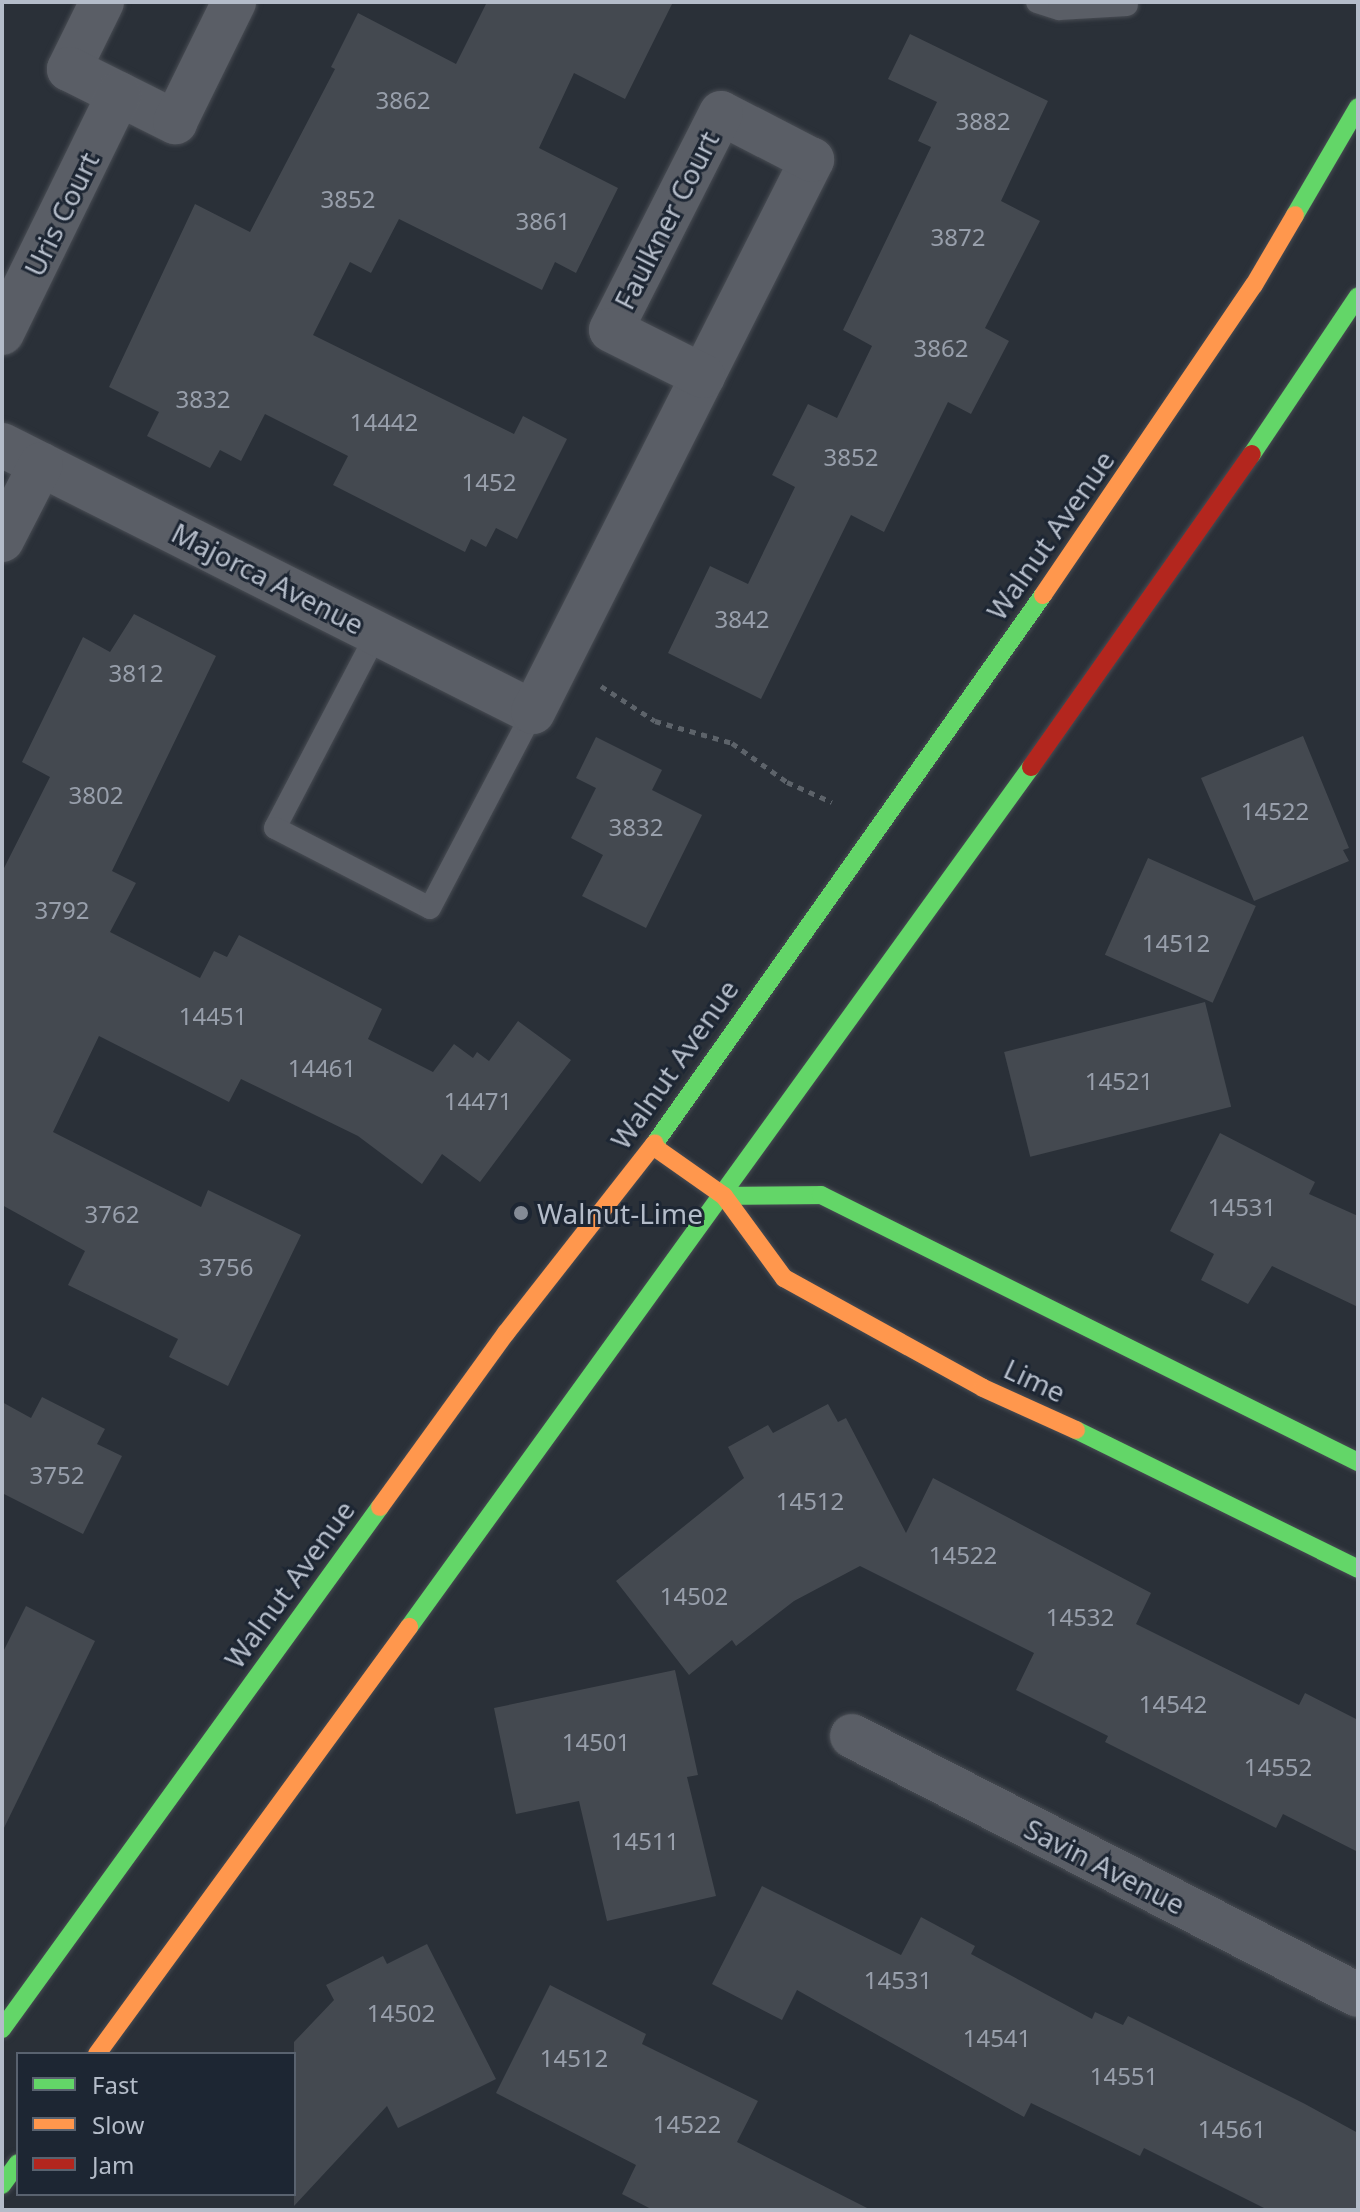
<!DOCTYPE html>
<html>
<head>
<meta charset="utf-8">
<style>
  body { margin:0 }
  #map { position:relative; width:1360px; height:2212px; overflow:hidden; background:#2a3038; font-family:"Noto Sans",sans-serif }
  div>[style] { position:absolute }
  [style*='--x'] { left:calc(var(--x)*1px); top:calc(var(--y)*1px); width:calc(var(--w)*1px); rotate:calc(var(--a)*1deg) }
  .building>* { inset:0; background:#444950; transform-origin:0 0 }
  .path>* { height:5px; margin-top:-2.5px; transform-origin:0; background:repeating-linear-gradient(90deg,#5d636a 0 6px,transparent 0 12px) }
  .roads { filter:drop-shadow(0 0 2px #484c53) drop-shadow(0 0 2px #484c53) }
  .lane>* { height:22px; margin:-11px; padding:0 11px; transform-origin:11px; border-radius:11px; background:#5a5e66 }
  .street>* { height:44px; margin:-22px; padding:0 22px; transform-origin:22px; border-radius:22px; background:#5a5e66 }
  .fast>* { height:18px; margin:-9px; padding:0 9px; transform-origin:9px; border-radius:9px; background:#63d668 }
  .slow>* { height:18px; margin:-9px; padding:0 9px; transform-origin:9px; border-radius:9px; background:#ff974d }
  .jam>* { height:18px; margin:-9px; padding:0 9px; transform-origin:9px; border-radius:9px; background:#b3261e }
  .dots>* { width:22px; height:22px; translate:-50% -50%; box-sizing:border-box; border:4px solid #1d2633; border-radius:50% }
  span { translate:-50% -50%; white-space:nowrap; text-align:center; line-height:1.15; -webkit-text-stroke:6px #1d2633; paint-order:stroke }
  .number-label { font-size:24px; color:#989fab }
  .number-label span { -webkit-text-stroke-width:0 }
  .street-label { font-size:28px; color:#b4bcc9 }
  .poi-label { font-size:28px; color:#b4bcc9 }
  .left { translate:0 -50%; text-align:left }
  .frame { position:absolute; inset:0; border:4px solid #b4bcc9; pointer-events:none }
  .legend { position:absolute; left:16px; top:2052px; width:280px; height:144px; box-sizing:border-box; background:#1d2633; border:2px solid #59626f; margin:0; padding:10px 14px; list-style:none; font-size:24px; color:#b4bcc9 }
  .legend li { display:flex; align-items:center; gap:16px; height:40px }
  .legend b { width:40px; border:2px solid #59626f }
</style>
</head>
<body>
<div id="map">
  <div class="building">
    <div style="clip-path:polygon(487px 2px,673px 2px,625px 99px,574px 73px,539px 148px,618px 188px,576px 273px,555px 262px,542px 290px,399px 219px,371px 273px,350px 262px,313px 335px,514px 434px,523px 416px,567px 439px,517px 539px,496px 528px,486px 547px,471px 539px,465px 552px,333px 485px,348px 456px,265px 414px,241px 461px,220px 450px,210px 468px,147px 436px,159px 412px,109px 387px,195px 204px,250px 232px,335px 69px,331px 67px,358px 13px,456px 64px)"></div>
    <div style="clip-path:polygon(910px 34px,1048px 101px,1001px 201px,1040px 221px,985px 328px,1009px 341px,971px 414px,948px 402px,884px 532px,851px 515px,761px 699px,668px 653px,710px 566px,748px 584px,795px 487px,772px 475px,808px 404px,837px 418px,872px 346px,843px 330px,931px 147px,918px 141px,937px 102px,888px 79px)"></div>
    <div style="clip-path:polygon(134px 614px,216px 656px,112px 871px,136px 883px,110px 932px,200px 978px,214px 951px,227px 957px,239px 935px,382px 1009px,368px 1039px,433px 1072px,454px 1044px,473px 1058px,477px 1052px,489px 1061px,518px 1021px,571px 1060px,480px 1182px,442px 1154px,422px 1184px,358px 1136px,241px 1079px,229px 1102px,99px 1036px,53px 1132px,201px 1207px,208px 1190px,301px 1235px,228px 1386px,169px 1357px,178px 1339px,68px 1285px,85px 1251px,2px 1205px,2px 872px,50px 777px,22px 762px,83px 637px,110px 652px)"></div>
    <div style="clip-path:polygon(1303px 736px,1349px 848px,1343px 850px,1349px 861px,1254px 901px,1201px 778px)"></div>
    <div style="clip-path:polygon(596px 737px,662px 770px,652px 790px,702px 815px,646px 928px,582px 896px,603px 855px,571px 838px,596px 788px,576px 778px)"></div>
    <div style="left:1148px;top:858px;width:118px;height:106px;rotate:24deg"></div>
    <div style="left:1205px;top:1002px;width:108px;height:207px;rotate:76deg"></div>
    <div style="clip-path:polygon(1220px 1133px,1315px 1182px,1309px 1194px,1358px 1216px,1358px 1307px,1272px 1266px,1248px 1304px,1201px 1280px,1214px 1254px,1170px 1231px)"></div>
    <div style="clip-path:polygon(42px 1397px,105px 1429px,97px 1444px,122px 1456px,83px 1534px,2px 1493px,2px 1402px,31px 1418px)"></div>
    <div style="clip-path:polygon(828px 1404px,838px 1422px,846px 1418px,906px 1533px,933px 1478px,1151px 1593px,1136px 1624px,1299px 1705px,1305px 1693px,1358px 1720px,1358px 1852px,1283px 1814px,1276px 1828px,1105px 1742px,1108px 1736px,1016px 1690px,1034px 1653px,860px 1566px,794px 1601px,736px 1646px,732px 1640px,689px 1675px,616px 1581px,744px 1478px,728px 1447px,768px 1425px,773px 1433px)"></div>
    <div style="clip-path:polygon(26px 1606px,95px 1641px,2px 1832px,2px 1654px)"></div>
    <div style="clip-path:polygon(675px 1670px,698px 1775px,687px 1777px,716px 1896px,607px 1921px,579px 1801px,516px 1814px,494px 1708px)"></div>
    <div style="clip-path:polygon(762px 1886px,901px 1955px,921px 1917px,975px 1946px,971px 1954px,1092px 2019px,1095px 2012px,1123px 2025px,1128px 2016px,1305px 2104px,1358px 2133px,1358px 2210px,1268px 2210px,1144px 2148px,1140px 2156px,1031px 2103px,1024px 2117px,797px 1990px,782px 2020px,712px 1984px)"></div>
    <div style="clip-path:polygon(427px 1944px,496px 2079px,398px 2128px,387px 2106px,294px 2206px,294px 2042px,334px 2000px,326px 1985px,383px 1956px,387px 1964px)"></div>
    <div style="clip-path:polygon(550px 1985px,646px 2034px,642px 2044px,758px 2101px,737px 2142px,871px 2210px,653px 2210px,622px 2194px,636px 2165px,496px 2093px)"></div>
  </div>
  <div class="path">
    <div style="--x:601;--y:686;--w:64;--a:32.9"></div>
    <div style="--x:655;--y:721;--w:80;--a:15.9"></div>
    <div style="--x:732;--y:743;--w:67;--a:35.3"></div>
    <div style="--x:787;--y:782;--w:49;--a:24"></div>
  </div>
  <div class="roads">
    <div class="lane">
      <div style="--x:1037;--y:2;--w:23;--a:18"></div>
      <div style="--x:1059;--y:9;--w:68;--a:-3.4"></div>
      <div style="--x:377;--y:633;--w:220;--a:117.6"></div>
      <div style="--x:275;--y:828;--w:174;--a:27.3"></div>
      <div style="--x:430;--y:908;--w:221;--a:-62.3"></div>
    </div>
    <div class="street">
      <div style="--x:102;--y:2;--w:75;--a:116.2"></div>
      <div style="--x:69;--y:69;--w:119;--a:26.6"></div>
      <div style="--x:175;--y:122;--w:134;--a:-63.8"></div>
      <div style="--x:2;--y:333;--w:266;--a:-63.9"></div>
      <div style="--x:2;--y:445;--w:594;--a:26.69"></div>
      <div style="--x:533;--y:712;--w:619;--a:-63.19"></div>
      <div style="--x:812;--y:160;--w:102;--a:-152.7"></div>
      <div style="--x:721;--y:113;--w:243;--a:116.9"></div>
      <div style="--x:611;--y:330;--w:103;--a:26.6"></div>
      <div style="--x:2;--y:540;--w:85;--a:-62.8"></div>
      <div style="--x:852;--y:1736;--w:568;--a:27.11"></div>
    </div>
    <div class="fast">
      <div style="--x:1295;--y:215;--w:125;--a:-59.7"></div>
      <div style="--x:1252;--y:454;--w:190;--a:-56.1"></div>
      <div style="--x:655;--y:1143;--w:671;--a:-54.7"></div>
      <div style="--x:724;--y:1196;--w:97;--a:-0.6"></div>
      <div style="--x:821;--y:1195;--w:600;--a:26.44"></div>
      <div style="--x:1076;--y:1430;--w:314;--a:26.2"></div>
      <div style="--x:409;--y:1627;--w:1061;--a:-54.12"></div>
      <div style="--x:2;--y:2029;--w:644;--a:-54.09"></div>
      <div style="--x:2;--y:2185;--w:27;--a:-54"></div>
    </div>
    <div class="slow">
      <div style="--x:1043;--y:595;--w:375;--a:-55.8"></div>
      <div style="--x:1254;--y:285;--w:81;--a:-59.6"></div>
      <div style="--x:653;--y:1146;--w:87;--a:35.2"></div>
      <div style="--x:724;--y:1196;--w:102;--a:53.8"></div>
      <div style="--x:784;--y:1278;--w:227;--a:28.9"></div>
      <div style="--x:983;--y:1388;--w:102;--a:24.3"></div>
      <div style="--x:380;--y:1507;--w:215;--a:-54.1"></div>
      <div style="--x:506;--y:1333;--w:241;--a:-51.9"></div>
      <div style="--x:97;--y:2054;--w:529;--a:-53.85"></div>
    </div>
    <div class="jam">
      <div style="--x:1031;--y:767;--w:383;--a:-54.8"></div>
    </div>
  </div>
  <div class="dots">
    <div style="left:521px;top:1213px;background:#848b96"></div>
  </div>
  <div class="number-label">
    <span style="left:403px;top:100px">3862</span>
    <span style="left:983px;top:121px">3882</span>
    <span style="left:348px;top:199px">3852</span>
    <span style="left:543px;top:221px">3861</span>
    <span style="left:958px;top:237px">3872</span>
    <span style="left:941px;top:348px">3862</span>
    <span style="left:203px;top:399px">3832</span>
    <span style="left:384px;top:422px">14442</span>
    <span style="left:851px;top:457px">3852</span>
    <span style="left:489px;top:482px">1452</span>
    <span style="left:742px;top:619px">3842</span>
    <span style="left:136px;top:673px">3812</span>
    <span style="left:96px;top:795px">3802</span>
    <span style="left:1275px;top:811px">14522</span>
    <span style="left:636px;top:827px">3832</span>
    <span style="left:62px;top:910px">3792</span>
    <span style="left:1176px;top:943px">14512</span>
    <span style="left:213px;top:1016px">14451</span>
    <span style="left:322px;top:1068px">14461</span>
    <span style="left:1119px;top:1081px">14521</span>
    <span style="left:478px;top:1101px">14471</span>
    <span style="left:1242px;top:1207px">14531</span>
    <span style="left:112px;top:1214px">3762</span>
    <span style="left:226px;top:1267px">3756</span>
    <span style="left:57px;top:1475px">3752</span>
    <span style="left:810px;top:1501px">14512</span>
    <span style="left:963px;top:1555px">14522</span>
    <span style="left:694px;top:1596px">14502</span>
    <span style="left:1080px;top:1617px">14532</span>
    <span style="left:1173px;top:1704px">14542</span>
    <span style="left:596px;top:1742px">14501</span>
    <span style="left:1278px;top:1767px">14552</span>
    <span style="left:645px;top:1841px">14511</span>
    <span style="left:898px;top:1980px">14531</span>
    <span style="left:401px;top:2013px">14502</span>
    <span style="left:997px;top:2038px">14541</span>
    <span style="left:574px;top:2058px">14512</span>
    <span style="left:1124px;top:2076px">14551</span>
    <span style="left:687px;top:2124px">14522</span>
    <span style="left:1232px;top:2129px">14561</span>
  </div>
  <div class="street-label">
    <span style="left:61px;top:214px;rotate:-64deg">Uris Court</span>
    <span style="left:666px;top:220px;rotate:-63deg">Faulkner Court</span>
    <span style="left:1050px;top:535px;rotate:-55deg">Walnut Avenue</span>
    <span style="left:268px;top:578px;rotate:27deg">Majorca Avenue</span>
    <span style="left:674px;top:1064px;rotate:-55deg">Walnut Avenue</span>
    <span style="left:1035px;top:1380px;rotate:25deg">Lime</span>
    <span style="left:289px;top:1584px;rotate:-54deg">Walnut Avenue</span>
    <span style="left:1105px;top:1866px;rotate:27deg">Savin Avenue</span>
  </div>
  <div class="poi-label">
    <span class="left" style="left:537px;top:1213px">Walnut-Lime</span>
  </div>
  <div class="frame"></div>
  <ul class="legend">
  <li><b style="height:10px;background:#63d668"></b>Fast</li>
  <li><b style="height:10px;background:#ff974d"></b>Slow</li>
  <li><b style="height:10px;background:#b3261e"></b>Jam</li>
  </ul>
</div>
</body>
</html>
